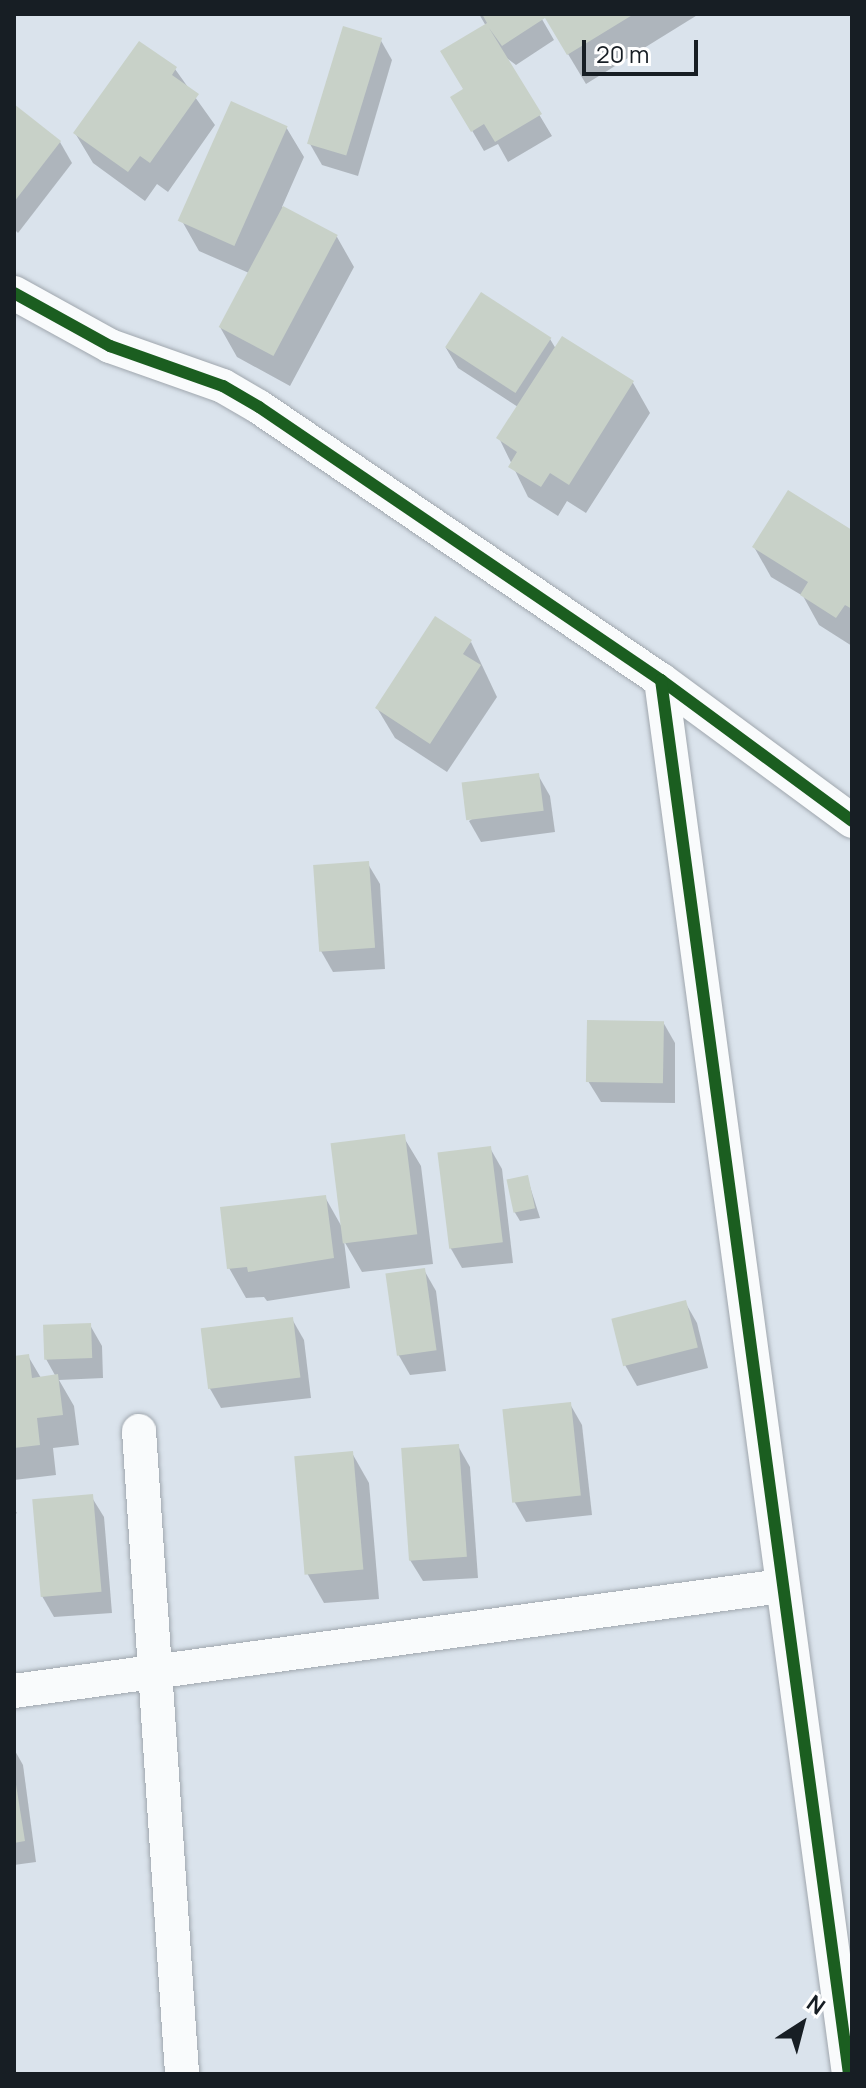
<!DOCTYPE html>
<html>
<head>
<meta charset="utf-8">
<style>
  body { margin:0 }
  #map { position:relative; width:866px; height:2088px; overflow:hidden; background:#dae3ec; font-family:Manrope,sans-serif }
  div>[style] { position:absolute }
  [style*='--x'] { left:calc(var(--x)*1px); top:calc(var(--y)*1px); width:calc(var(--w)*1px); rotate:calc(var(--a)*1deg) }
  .shadow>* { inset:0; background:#0003; transform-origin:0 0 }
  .building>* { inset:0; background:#c8d1c8; transform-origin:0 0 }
  .roads { filter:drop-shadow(0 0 2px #a0a7ae) drop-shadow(0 0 2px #a0a7ae) }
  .street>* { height:34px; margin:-17px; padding:0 17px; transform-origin:17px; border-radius:17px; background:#f9fbfc }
  .cycleway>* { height:12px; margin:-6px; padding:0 6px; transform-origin:6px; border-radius:6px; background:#1b5e20 }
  span { translate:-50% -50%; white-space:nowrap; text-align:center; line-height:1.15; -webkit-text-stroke:6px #fff; paint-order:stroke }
  .frame { position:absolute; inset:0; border:16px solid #171e24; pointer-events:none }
  .north { position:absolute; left:762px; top:1984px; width:80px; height:80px; -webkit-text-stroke:6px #fff; paint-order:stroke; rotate:36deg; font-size:22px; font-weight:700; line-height:32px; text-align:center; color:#171e24 }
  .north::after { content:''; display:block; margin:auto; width:28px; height:36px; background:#171e24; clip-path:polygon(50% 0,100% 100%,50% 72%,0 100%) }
  .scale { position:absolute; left:582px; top:40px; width:116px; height:36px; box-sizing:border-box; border:4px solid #171e24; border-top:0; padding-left:10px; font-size:24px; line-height:28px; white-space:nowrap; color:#171e24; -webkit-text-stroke:6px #fff; paint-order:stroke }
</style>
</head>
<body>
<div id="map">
  <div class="shadow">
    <div style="clip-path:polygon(479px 14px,539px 14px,554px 40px,516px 65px,504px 56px,552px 136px,508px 162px,498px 144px,484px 151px,453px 98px,465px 90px,486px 26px)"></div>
    <div style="clip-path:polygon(544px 14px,699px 14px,586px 84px)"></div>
    <div style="clip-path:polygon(380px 39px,392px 60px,358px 176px,322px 165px,310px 144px)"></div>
    <div style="clip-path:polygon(175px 69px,215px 125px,168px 192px,157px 184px,145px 201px,93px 163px,75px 133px)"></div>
    <div style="clip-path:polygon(14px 106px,60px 142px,72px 163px,18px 233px,14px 229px)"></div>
    <div style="clip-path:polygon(286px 127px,304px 157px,282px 207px,337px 237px,354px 267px,290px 386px,237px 357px,220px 327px,249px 273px,199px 251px,182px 221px)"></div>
    <div style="clip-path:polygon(550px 339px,556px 349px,633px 383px,650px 413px,586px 513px,567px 501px,558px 516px,528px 497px,499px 438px,518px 407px,458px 368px,446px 348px)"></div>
    <div style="clip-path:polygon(852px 533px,852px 646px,819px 625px,803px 596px,771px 577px,754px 547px)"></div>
    <div style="clip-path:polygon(471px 642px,497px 697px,447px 772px,395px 738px,377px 708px)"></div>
    <div style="clip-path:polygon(538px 775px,550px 796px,555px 832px,481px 842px,469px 821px)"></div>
    <div style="clip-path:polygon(368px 864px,380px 884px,385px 969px,333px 972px,321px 951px)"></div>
    <div style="clip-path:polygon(663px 1022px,675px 1043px,675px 1103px,601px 1102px,588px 1081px)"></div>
    <div style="clip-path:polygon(403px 1136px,421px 1166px,433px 1264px,362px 1272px,344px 1241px,350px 1288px,267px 1301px,264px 1297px,246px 1298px,229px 1268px,325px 1197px,343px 1229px)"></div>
    <div style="clip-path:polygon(490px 1148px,502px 1169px,513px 1263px,462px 1268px,450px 1247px)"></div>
    <div style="clip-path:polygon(527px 1177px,540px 1218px,520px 1221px,514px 1211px)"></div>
    <div style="clip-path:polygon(424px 1270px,436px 1291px,446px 1371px,410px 1375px,398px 1354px)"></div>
    <div style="clip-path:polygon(685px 1302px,697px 1323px,708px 1368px,637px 1386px,625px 1365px,614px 1320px)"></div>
    <div style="clip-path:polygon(292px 1319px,304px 1340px,311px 1398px,221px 1408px,209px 1387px)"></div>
    <div style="clip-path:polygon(90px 1325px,102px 1346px,103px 1378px,59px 1380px,74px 1406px,79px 1445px,53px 1448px,56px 1475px,14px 1480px,14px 1358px,28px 1356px,41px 1378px,56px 1377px,46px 1359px)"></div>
    <div style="clip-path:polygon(570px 1404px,582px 1425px,592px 1515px,526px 1522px,514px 1501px)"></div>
    <div style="clip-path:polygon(458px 1446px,470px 1467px,478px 1578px,423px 1581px,410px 1560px)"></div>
    <div style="clip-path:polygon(352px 1453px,369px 1483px,379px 1599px,324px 1603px,307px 1573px)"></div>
    <div style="clip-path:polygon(91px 1496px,104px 1517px,112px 1613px,54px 1617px,42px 1596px)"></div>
    <div style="left:14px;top:1509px;width:5px;height:92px;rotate:53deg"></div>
    <div style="clip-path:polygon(14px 1749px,23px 1765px,36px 1862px,14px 1865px)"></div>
  </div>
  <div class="building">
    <div style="clip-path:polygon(482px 14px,634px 14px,567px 55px,545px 18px,502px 46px,489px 28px,542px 114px,495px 142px,484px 124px,471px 132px,450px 97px,463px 89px,440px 51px,487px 23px)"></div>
    <div style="left:343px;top:26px;width:41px;height:123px;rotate:17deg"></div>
    <div style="clip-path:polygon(139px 41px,177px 67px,172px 75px,199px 94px,150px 163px,140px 156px,128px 172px,73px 133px)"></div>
    <div style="left:231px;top:101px;width:62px;height:131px;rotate:24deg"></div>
    <div style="clip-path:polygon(14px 104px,61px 141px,14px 202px)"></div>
    <div style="left:283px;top:206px;width:62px;height:137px;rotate:28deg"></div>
    <div style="left:481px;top:292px;width:84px;height:66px;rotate:33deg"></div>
    <div style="clip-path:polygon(562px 336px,634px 381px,569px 485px,550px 473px,541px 487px,508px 467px,517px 452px,496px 438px)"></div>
    <div style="clip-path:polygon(788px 490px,852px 530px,852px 609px,845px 605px,836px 618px,800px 595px,808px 582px,752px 547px)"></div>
    <div style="clip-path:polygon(435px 616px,472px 640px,463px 654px,481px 665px,430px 744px,375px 708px)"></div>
    <div style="left:539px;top:773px;width:38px;height:78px;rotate:83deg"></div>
    <div style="left:369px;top:861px;width:87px;height:56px;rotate:86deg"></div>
    <div style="left:587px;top:1020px;width:77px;height:62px;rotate:1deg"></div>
    <div style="left:405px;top:1134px;width:101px;height:75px;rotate:83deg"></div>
    <div style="left:491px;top:1146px;width:97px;height:54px;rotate:83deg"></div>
    <div style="left:528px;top:1175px;width:34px;height:22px;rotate:78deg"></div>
    <div style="clip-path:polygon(326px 1195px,334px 1258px,248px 1272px,247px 1267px,227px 1269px,220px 1207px)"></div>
    <div style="left:425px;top:1268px;width:83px;height:40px;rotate:82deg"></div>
    <div style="left:686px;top:1300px;width:49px;height:77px;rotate:76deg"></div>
    <div style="left:293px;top:1317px;width:61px;height:93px;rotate:83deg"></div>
    <div style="left:91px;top:1323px;width:35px;height:48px;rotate:88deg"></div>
    <div style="clip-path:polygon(29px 1354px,32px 1378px,58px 1374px,63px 1415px,37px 1418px,40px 1445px,14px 1448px,14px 1356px)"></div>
    <div style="left:571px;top:1402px;width:94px;height:69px;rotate:84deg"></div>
    <div style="left:459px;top:1444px;width:113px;height:58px;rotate:86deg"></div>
    <div style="left:353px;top:1451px;width:119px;height:59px;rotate:85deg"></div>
    <div style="left:93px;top:1494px;width:98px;height:61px;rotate:85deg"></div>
    <div style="clip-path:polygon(14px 1772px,25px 1841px,14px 1843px)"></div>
  </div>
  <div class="roads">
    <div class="street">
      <div style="--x:14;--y:293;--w:110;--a:28.9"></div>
      <div style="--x:110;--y:346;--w:120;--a:19.5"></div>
      <div style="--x:223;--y:386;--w:42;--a:30.3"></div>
      <div style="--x:259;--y:407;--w:486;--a:34.2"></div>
      <div style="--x:661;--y:680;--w:237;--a:36.4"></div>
      <div style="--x:661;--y:680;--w:1407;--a:82.32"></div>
      <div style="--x:139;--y:1431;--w:644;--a:86.17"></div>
      <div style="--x:14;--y:1691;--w:775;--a:-7.79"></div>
    </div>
  </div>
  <div class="cycleway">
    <div style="--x:14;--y:293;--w:110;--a:28.9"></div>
    <div style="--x:110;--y:346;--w:120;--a:19.5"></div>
    <div style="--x:223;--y:386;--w:42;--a:30.3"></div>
    <div style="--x:259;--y:407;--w:486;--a:34.2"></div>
    <div style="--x:661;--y:680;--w:237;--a:36.4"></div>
    <div style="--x:661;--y:680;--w:1407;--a:82.32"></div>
  </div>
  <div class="frame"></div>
  <div class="north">N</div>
  <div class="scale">20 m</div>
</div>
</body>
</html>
